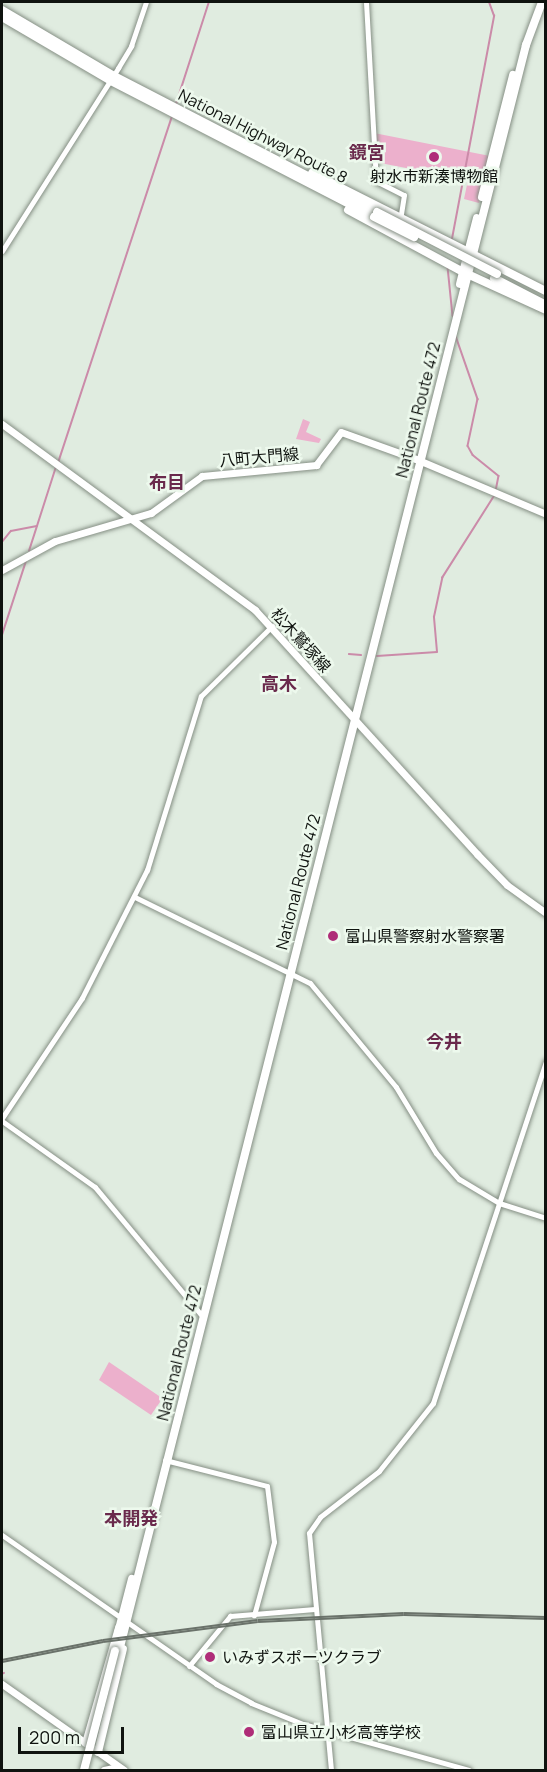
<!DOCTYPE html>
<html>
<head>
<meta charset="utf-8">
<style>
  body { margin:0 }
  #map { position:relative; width:547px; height:1772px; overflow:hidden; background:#e0ece0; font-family:Manrope,"Noto Sans JP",sans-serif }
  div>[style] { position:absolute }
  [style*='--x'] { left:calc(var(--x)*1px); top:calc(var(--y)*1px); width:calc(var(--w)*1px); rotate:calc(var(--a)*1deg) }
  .green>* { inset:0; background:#ecb0cc }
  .stream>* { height:1.5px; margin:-0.75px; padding:0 0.75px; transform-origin:0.75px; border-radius:0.75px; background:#cb8ba9 }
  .roads { filter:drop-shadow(0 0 2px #858f84) drop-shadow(0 0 2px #858f84) }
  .minor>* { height:5px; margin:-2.5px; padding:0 2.5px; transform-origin:2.5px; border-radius:2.5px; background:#fff }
  .major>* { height:7px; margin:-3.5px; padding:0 3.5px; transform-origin:3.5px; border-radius:3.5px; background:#fff }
  .highway>* { height:8px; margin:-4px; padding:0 4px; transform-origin:4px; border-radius:4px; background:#fff }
  .rail>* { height:4px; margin-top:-2px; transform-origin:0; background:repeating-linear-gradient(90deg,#edf9ed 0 4.5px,#6a726a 0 9px); box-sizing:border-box; border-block:2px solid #6a726a }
  .bridges { filter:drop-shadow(0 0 2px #858f84) drop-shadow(0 0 2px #858f84) }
  .highway-bridge>* { height:8px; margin:-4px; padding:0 4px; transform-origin:4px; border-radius:4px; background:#fff }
  .dots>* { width:16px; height:16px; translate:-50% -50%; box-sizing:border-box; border:3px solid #edf9ed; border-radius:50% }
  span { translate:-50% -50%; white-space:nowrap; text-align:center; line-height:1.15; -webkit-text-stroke:5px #edf9ed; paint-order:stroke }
  .street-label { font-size:16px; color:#0f130f }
  .poi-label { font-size:16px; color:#0f130f }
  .left { translate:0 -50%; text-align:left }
  .neighbourhood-label { font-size:18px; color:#6a2a4c; font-weight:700 }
  .frame { position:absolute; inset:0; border:3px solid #0f130f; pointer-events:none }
  .scale { position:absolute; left:18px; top:1727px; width:106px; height:27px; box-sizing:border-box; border:3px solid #0f130f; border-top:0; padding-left:8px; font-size:18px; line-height:21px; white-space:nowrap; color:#0f130f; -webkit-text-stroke:4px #edf9ed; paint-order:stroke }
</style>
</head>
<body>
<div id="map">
  <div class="green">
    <div style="clip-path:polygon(374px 133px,490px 156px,479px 203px,464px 199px,468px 180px,375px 162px)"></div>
    <div style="clip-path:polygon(303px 419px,310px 422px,306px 432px,321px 439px,319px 443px,296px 439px)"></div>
    <div style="clip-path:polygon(109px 1362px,159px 1396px,160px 1402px,151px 1415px,99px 1380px)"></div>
  </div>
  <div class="stream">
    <div style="--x:176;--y:104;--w:107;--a:-72.1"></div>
    <div style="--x:452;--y:239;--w:227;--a:-79.3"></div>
    <div style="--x:494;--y:16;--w:15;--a:-110"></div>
    <div style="--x:448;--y:267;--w:49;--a:84.2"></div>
    <div style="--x:456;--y:336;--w:67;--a:70.8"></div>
    <div style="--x:478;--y:399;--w:48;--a:102"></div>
    <div style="--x:468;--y:446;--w:10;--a:61"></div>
    <div style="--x:473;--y:455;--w:33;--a:39"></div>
    <div style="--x:499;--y:476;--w:15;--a:101"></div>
    <div style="--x:58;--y:463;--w:364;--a:-71.8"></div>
    <div style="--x:2;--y:542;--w:14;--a:-51"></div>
    <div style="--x:11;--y:531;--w:26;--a:-11"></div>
    <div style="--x:29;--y:551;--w:88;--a:-72.2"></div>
    <div style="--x:2;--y:635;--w:78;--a:-72"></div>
    <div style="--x:349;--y:654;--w:12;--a:5"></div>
    <div style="--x:377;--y:656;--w:60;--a:-3.8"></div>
    <div style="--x:437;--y:652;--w:35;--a:-95"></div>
    <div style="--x:434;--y:617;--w:40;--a:-78"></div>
    <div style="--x:442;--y:578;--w:97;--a:-57.6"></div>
    <div style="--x:2;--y:1674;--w:2;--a:-27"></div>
  </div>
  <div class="roads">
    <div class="minor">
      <div style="--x:366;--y:2;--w:179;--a:86.8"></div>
      <div style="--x:376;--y:181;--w:31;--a:27"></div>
      <div style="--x:404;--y:195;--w:25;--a:99"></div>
      <div style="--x:2;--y:251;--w:217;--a:-57.6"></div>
      <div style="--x:118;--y:68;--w:26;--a:-59"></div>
      <div style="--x:131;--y:46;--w:46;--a:-71.2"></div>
      <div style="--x:135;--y:897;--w:195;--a:26.2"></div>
      <div style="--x:310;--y:983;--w:135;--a:50.4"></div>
      <div style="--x:396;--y:1087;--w:77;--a:58.8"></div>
      <div style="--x:436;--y:1153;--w:35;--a:49"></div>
      <div style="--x:459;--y:1179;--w:47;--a:31"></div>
      <div style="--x:499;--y:1203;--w:49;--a:17.7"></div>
      <div style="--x:2;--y:1118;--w:144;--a:-56.3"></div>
      <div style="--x:82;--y:998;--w:144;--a:-63.1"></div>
      <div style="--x:147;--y:870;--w:182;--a:-72.8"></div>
      <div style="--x:201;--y:696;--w:100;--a:-44.6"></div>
      <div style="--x:2;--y:1121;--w:114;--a:35.4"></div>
      <div style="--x:95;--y:1187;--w:169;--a:50.3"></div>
      <div style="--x:165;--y:1460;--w:105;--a:14.3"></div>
      <div style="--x:267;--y:1486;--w:56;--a:82.9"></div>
      <div style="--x:274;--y:1542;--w:76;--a:105.3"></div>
      <div style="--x:2;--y:1535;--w:261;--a:34.8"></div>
      <div style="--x:216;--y:1684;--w:40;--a:28"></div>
      <div style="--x:251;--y:1703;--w:56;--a:22"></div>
      <div style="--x:303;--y:1724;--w:172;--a:15.5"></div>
      <div style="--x:189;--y:1666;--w:65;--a:-50.6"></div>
      <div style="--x:230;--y:1616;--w:85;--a:-4.7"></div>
      <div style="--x:331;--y:1770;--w:238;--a:-95.3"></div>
      <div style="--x:309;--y:1533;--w:19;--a:-55"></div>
      <div style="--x:320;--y:1517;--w:75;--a:-37.9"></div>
      <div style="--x:379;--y:1471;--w:87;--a:-51.5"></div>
      <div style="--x:433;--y:1403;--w:360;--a:-71.7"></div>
    </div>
    <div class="major">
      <div style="--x:2;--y:424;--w:314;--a:36.3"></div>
      <div style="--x:255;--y:610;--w:330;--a:47.7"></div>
      <div style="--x:477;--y:854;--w:43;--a:45.9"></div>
      <div style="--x:507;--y:885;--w:48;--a:35.7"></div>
      <div style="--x:2;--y:570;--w:60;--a:-28.7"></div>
      <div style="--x:55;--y:541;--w:100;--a:-16.3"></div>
      <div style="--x:151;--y:513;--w:63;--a:-36"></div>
      <div style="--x:202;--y:476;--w:115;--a:-5.5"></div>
      <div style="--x:316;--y:465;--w:41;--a:-52.9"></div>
      <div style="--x:341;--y:432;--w:80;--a:19.8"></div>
      <div style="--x:416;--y:459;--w:141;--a:22.9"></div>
      <div style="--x:2;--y:1684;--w:149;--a:35.2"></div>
      <div style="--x:104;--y:1770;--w:13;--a:-13"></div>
    </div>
    <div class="highway">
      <div style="--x:2;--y:10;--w:130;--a:30.5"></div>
      <div style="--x:114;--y:76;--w:296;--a:27.3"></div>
      <div style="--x:2;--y:17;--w:126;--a:30.4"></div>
      <div style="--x:111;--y:81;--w:296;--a:27.3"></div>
      <div style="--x:312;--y:173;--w:262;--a:26.8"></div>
      <div style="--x:482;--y:197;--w:126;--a:-75.7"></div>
      <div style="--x:348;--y:210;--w:131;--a:28.3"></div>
      <div style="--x:463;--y:272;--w:91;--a:24.6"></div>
      <div style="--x:494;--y:278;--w:59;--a:27.4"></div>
      <div style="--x:460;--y:284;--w:68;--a:-75.6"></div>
      <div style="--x:118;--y:1633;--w:56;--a:-75.5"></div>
      <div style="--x:118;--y:1655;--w:1661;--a:-75.78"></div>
      <div style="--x:526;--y:45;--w:46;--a:-69.6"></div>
      <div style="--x:86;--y:1743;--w:120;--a:-74"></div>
      <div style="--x:98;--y:1752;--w:106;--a:-76.4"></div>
    </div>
  </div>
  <div class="rail">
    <div style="--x:2;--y:1661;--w:103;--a:-11.2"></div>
    <div style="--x:103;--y:1641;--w:156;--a:-7.4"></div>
    <div style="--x:258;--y:1621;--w:146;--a:-2.7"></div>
    <div style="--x:404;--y:1614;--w:142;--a:1.6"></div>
  </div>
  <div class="bridges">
    <div class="highway-bridge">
      <div style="--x:377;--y:212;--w:135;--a:27.3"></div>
      <div style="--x:374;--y:217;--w:45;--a:26.6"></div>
      <div style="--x:84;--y:1770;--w:123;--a:-75.4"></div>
    </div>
  </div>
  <div class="dots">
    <div style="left:434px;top:157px;background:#af2d78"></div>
    <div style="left:333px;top:936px;background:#af2d78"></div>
    <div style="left:210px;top:1657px;background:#af2d78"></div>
    <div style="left:249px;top:1732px;background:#af2d78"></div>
  </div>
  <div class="street-label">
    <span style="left:263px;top:136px;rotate:27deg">National Highway Route 8</span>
    <span style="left:418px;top:410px;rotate:-76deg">National Route 472</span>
    <span style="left:259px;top:457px;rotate:-5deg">八町大門線</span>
    <span style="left:301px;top:640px;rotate:48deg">松木鷲塚線</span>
    <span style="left:298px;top:882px;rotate:-76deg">National Route 472</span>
    <span style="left:179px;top:1353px;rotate:-76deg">National Route 472</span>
  </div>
  <div class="poi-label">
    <span style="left:434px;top:176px">射水市新湊博物館</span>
    <span class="left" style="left:345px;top:936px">富山県警察射水警察署</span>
    <span class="left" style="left:222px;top:1657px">いみずスポーツクラブ</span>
    <span class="left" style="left:261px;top:1732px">富山県立小杉高等学校</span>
  </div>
  <div class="neighbourhood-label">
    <span style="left:367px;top:152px">鏡宮</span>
    <span style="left:167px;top:482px">布目</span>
    <span style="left:279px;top:683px">高木</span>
    <span style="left:444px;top:1041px">今井</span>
    <span style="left:131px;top:1518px">本開発</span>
  </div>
  <div class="frame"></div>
  <div class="scale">200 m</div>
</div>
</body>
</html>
